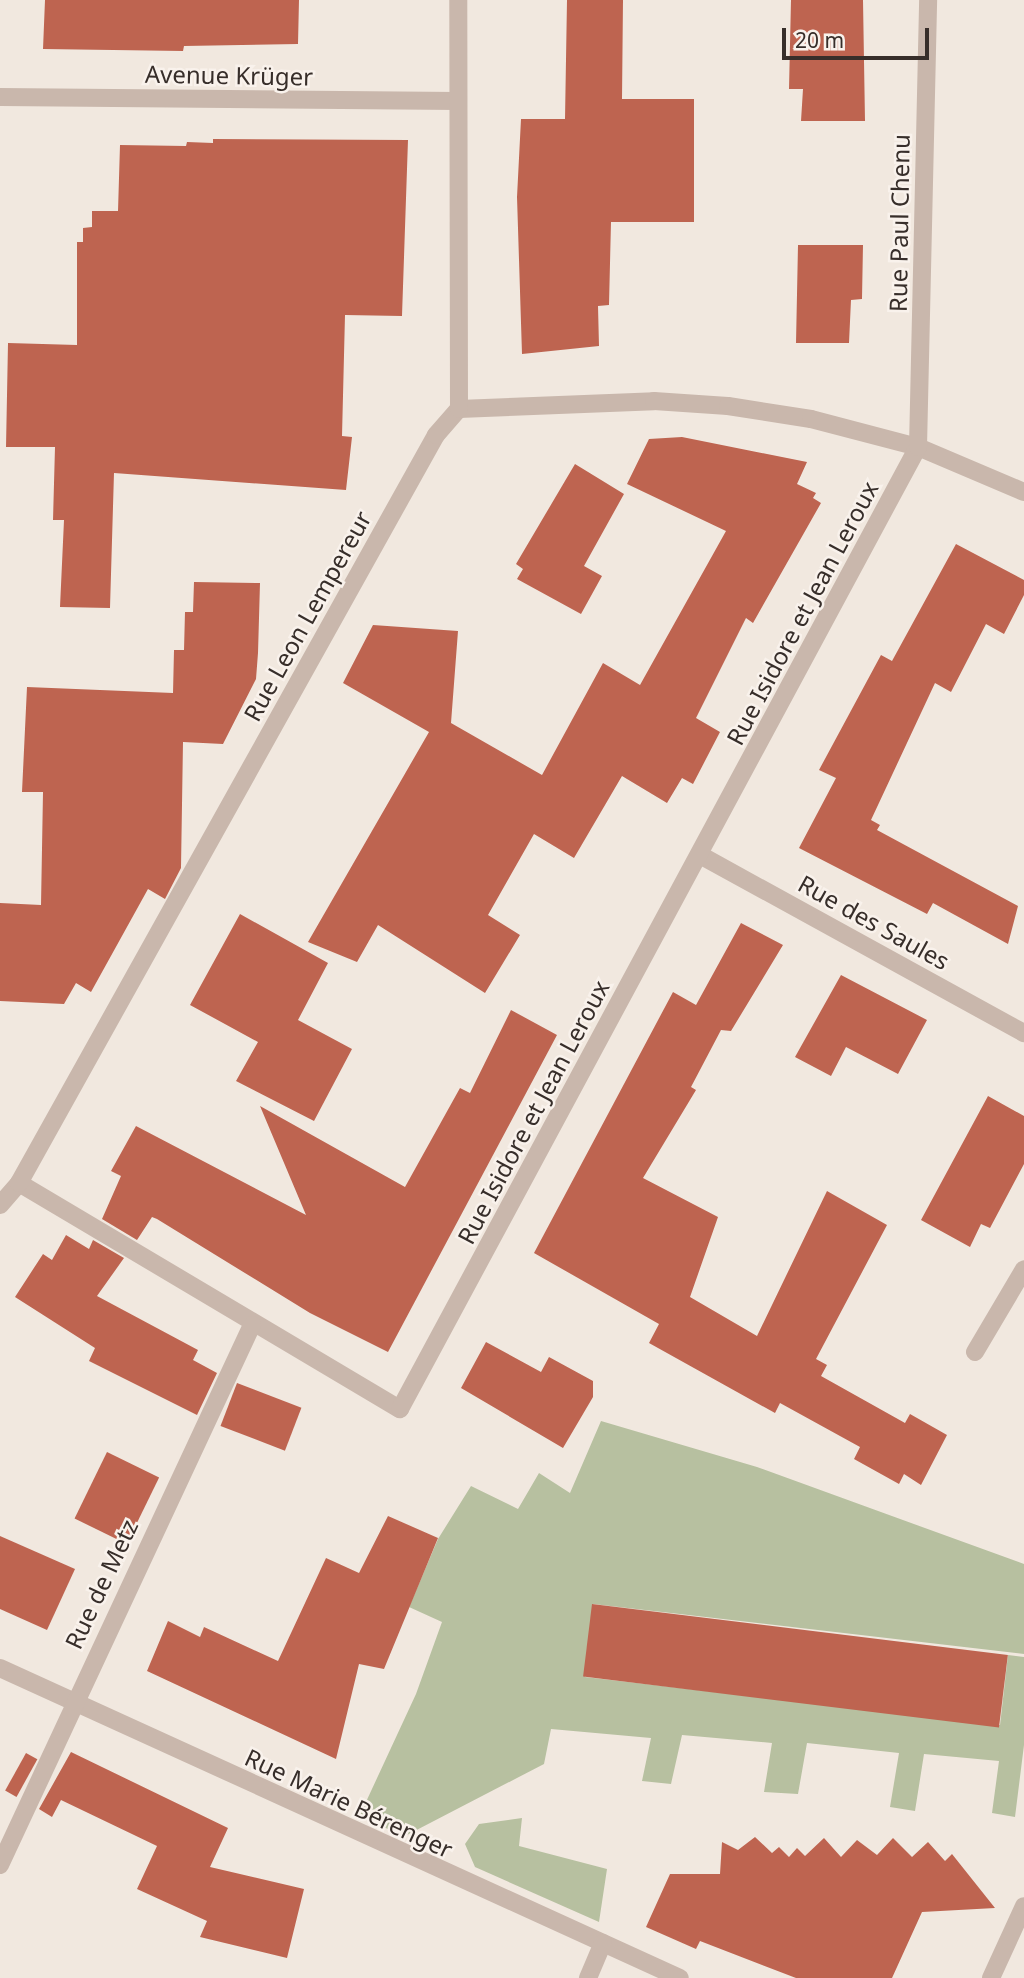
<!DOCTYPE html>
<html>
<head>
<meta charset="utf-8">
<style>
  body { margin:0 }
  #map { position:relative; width:1024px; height:1978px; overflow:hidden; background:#f1e8df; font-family:"Noto Sans",sans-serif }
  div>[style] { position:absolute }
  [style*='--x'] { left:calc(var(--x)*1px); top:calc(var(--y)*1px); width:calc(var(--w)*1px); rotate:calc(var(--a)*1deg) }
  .green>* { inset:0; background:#b7c0a0 }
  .building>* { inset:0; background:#be6450; transform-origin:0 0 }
  .lane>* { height:18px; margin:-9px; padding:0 9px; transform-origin:9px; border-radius:9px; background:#c9b7ac }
  .street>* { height:18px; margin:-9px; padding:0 9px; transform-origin:9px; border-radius:9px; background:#c9b7ac }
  span { translate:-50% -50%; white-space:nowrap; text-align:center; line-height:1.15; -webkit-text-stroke:5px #f9f2ec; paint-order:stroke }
  .street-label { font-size:24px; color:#372e2a }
  .scale { position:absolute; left:782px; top:28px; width:147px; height:32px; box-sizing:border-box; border:4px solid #372e2a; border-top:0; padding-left:9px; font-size:21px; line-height:24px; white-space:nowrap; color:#372e2a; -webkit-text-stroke:5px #f9f2ec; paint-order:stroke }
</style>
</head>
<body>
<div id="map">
  <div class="green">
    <div style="clip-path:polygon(601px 1421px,757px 1467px,1024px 1564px,1024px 1654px,593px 1604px,585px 1677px,1000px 1725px,1008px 1655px,1024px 1657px,1024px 1745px,1015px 1817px,992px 1813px,999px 1761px,924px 1754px,915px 1811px,890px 1807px,899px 1753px,807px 1743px,798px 1794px,764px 1792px,772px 1743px,682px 1735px,671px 1784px,642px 1781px,651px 1738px,551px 1729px,544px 1764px,405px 1836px,359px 1817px,416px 1694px,442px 1622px,409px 1607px,438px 1539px,471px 1486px,518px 1509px,539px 1473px,570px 1493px)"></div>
    <div style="clip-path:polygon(522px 1818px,519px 1846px,607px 1869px,599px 1922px,475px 1867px,465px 1844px,479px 1824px)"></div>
  </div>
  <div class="building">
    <div style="clip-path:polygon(45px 0,299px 0,298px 44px,184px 46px,183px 51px,43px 49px)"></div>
    <div style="clip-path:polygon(567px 0,623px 0,622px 99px,694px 99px,694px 222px,611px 222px,609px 305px,598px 306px,599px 346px,522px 354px,517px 197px,521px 119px,565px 119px)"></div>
    <div style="clip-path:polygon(791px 0,863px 0,865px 121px,801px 121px,803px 89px,789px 89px)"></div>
    <div style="clip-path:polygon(213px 139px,408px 140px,402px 316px,345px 315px,342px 436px,352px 437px,346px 490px,114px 473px,110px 608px,60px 607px,64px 520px,53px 520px,55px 447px,6px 447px,8px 343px,77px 345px,77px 242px,83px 242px,83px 228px,92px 227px,92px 211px,118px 211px,120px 145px,186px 146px,187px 142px,213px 143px)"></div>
    <div style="clip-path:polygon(798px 245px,863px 245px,862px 299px,851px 300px,849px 343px,796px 343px)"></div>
    <div style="clip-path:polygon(682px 437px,807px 462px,797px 484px,816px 493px,813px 498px,821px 503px,753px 623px,746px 618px,696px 718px,720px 732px,693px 784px,682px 778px,667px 803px,622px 776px,574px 858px,534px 834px,488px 915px,520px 935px,485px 993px,378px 925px,357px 962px,308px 942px,429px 732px,343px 683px,373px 625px,458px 631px,451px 723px,542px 775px,603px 663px,640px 685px,726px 531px,627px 484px,649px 439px)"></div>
    <div style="clip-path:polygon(575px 464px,624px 494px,584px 566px,602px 576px,581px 614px,517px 579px,523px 569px,516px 564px)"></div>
    <div style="clip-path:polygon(956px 544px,1024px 580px,1024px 595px,1004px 634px,986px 624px,951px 692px,935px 683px,871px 820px,880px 825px,877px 830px,1018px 906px,1008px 944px,933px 903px,927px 914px,799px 848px,836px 778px,819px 770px,881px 655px,892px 661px)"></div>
    <div style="clip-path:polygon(194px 582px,260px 583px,258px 653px,256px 679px,223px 744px,183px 742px,181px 868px,165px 899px,148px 889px,91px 992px,76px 983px,64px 1004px,0 1001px,0 903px,41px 905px,43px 792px,22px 792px,27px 687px,173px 693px,174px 650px,184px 650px,185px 612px,193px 612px)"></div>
    <div style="clip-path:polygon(240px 914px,328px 963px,298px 1020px,352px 1049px,314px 1121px,236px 1081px,258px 1042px,190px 1005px)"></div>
    <div style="clip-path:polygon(741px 923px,783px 945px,731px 1031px,721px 1030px,691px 1087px,696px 1090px,643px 1178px,718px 1217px,690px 1297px,757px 1336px,827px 1191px,887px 1225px,816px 1359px,827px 1365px,821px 1376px,905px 1423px,910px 1414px,947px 1435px,921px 1485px,904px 1474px,899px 1484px,854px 1459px,860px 1447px,780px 1403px,775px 1413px,649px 1343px,659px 1324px,534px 1253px,673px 992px,696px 1005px)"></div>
    <div style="clip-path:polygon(841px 975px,927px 1020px,898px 1074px,846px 1047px,831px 1076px,795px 1057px)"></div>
    <div style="clip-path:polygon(511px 1010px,557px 1035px,388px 1352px,310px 1313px,157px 1219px,152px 1217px,137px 1240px,102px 1219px,121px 1176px,111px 1171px,136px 1126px,306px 1215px,260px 1106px,405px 1187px,460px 1088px,470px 1093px)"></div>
    <div style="clip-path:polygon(988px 1096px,1024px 1116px,1024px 1164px,990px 1228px,981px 1224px,970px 1247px,921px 1220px)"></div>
    <div style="clip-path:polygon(66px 1235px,89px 1249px,93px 1240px,124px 1258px,97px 1296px,198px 1350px,193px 1360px,217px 1373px,197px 1415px,89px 1361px,95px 1348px,15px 1297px,43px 1254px,52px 1260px)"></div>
    <div style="clip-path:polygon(486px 1342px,541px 1372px,549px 1357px,593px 1381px,593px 1397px,563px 1448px,461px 1388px)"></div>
    <div style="left:237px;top:1383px;width:69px;height:46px;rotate:21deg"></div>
    <div style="left:107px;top:1452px;width:58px;height:74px;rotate:26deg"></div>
    <div style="clip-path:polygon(388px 1516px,438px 1538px,384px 1669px,359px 1664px,336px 1759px,147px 1671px,168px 1621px,200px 1637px,204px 1627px,278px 1661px,326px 1558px,359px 1573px)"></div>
    <div style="clip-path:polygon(0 1536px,75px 1569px,47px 1630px,0 1609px)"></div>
    <div style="left:592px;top:1604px;width:419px;height:73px;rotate:7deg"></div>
    <div style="clip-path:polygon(71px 1752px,228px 1828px,210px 1867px,304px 1889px,287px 1958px,200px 1937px,207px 1921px,137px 1889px,157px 1846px,61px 1800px,52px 1817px,39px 1809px)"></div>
    <div style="left:26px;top:1753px;width:13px;height:43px;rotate:29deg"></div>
    <div style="clip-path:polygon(755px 1837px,772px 1853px,779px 1847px,789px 1857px,797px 1848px,805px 1856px,824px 1838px,841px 1857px,857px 1840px,877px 1855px,893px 1838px,912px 1857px,928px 1842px,945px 1861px,952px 1854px,995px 1908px,922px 1912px,892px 1978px,796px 1978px,700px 1941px,696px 1949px,646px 1927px,670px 1874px,720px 1874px,722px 1842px,738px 1850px)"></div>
  </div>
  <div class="lane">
    <div style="--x:700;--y:855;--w:370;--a:28.8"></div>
    <div style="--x:975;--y:1352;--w:96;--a:-59.4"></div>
  </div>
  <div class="street">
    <div style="--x:0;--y:97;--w:458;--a:0.5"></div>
    <div style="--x:459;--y:409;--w:195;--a:-2.3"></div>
    <div style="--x:654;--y:401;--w:74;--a:3.9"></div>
    <div style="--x:728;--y:406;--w:84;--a:8.9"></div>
    <div style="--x:811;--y:419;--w:111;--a:14.7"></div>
    <div style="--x:918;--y:447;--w:115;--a:23"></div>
    <div style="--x:19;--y:1183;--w:443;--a:30.7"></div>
    <div style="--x:400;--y:1409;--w:1093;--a:-61.7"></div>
    <div style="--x:918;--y:447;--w:447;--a:-88.7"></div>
    <div style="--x:0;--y:1205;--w:29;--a:-49"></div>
    <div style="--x:19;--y:1183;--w:856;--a:-60.86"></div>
    <div style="--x:436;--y:435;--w:35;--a:-49"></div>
    <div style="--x:459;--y:409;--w:409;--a:-90.1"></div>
    <div style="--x:0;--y:1668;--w:747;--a:24.51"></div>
    <div style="--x:0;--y:1865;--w:596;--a:-64.98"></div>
    <div style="--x:588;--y:1978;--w:38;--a:-67"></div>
    <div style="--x:991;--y:1978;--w:79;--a:-65.4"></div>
  </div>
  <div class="street-label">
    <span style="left:229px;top:75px;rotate:1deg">Avenue Krüger</span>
    <span style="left:899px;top:223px;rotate:-89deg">Rue Paul Chenu</span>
    <span style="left:802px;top:613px;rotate:-62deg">Rue Isidore et Jean Leroux</span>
    <span style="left:307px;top:616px;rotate:-61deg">Rue Leon Lempereur</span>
    <span style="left:874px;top:922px;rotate:29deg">Rue des Saules</span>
    <span style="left:533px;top:1112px;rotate:-62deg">Rue Isidore et Jean Leroux</span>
    <span style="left:101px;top:1584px;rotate:-65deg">Rue de Metz</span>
    <span style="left:349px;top:1803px;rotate:25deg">Rue Marie Bérenger</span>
  </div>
  <div class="scale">20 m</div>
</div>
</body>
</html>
